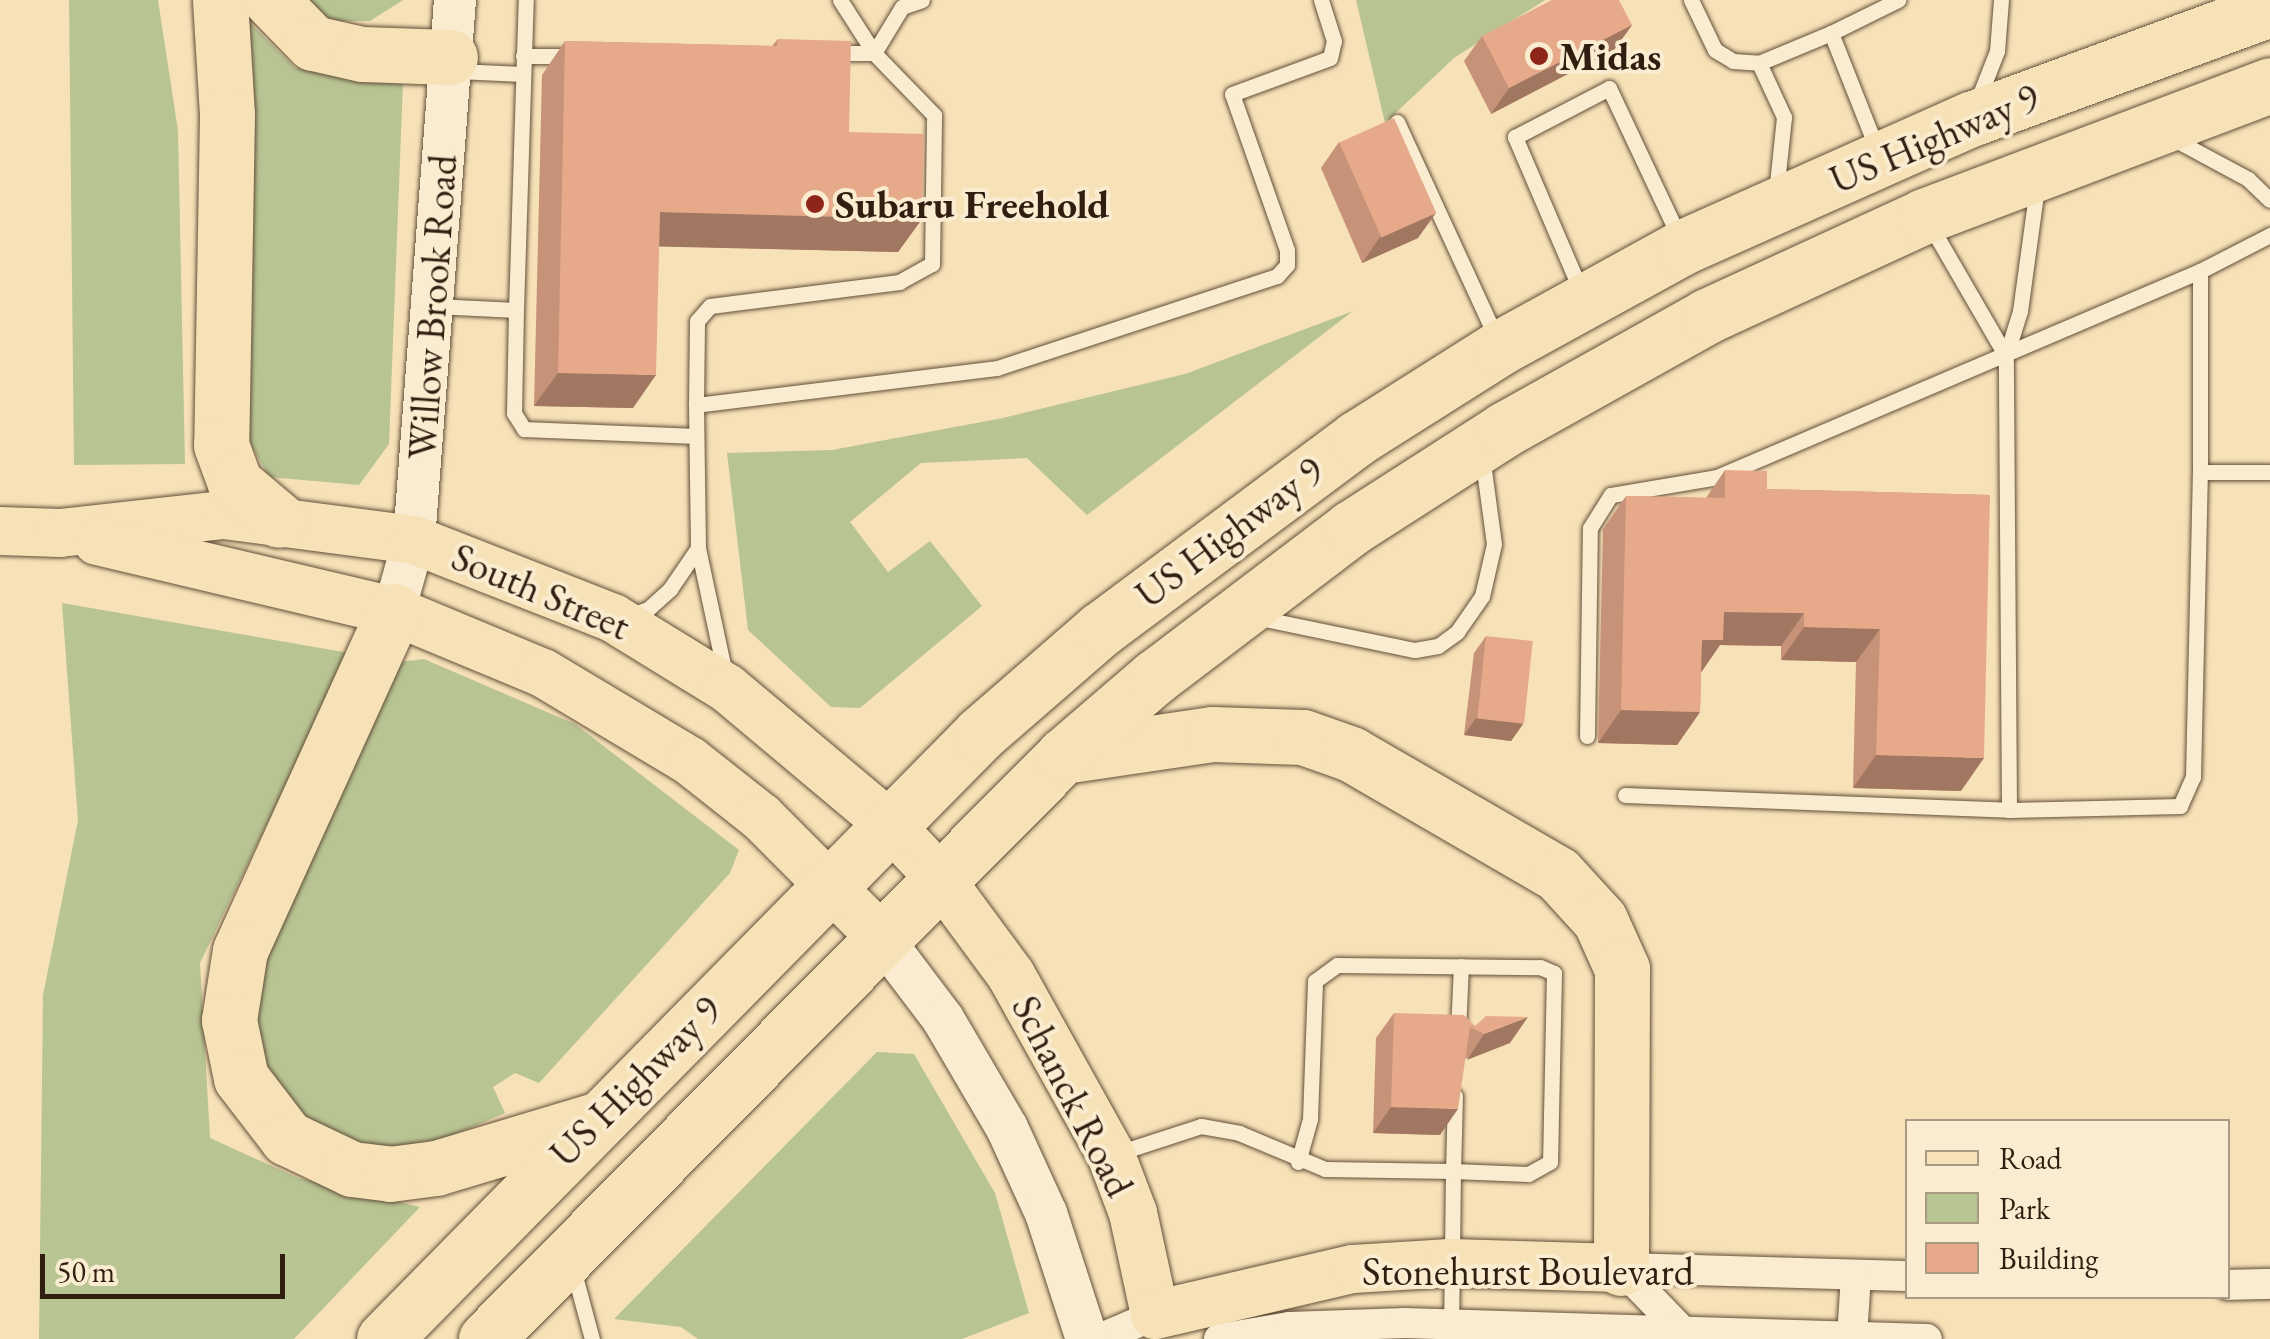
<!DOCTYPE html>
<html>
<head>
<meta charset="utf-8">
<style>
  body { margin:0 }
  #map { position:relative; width:2270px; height:1339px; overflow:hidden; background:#f7e1b7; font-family:"EB Garamond",serif }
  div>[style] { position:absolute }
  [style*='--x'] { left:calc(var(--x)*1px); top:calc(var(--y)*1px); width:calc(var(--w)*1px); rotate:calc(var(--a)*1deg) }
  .green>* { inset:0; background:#b8c492 }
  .roads { filter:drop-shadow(0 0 2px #624f3a) drop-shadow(0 0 2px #624f3a) }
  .lane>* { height:15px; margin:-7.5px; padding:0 7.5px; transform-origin:7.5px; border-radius:7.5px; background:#faecd0 }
  .street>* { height:30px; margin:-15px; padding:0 15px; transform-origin:15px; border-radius:15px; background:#faecd0 }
  .secondary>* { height:42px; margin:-21px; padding:0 21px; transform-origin:21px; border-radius:21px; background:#faecd0 }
  .primary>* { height:48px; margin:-24px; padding:0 24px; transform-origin:24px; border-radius:24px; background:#f7e1b7 }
  .highway>* { height:55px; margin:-27.5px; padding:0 27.5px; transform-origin:27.5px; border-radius:27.5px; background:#f7e1b7 }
  .wall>* { inset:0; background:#c69278 }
  .shaded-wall>* { inset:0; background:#a17761 }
  .building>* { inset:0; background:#e6aa8b; transform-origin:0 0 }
  .dots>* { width:28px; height:28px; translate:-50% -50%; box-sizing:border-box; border:5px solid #faecd0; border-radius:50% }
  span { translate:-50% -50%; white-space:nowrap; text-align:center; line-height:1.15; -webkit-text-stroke:8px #faecd0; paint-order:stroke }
  .poi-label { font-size:40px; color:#301e11; font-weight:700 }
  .left { translate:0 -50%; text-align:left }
  .street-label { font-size:40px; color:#301e11 }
  .legend { position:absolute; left:1905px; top:1119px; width:325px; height:180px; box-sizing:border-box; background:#faecd0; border:2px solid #a99a84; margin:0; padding:12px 18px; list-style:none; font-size:30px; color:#301e11 }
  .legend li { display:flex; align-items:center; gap:20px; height:50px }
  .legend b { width:50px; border:2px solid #a99a84 }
  .scale { position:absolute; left:40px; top:1254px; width:245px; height:45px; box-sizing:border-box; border:5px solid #301e11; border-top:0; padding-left:12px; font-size:30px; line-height:35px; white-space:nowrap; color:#301e11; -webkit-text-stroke:8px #faecd0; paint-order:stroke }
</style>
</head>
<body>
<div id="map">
  <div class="green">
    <div style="clip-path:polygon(69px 0,158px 0,178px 131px,185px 464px,74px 465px)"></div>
    <div style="clip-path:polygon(308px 0,403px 0,370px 21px,309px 21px)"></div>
    <div style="clip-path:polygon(1356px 0,1545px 0,1454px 58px,1385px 123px)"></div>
    <div style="clip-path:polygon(242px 15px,295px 68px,403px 82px,389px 444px,359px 485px,269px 477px,243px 430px)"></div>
    <div style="clip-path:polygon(1353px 311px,1087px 515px,1027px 458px,921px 463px,850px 522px,888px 572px,930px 541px,982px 606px,860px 708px,831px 707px,748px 630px,727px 453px,832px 450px,1003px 418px,1185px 374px)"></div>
    <div style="clip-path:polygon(62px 603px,349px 653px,200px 963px,210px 1138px,298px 1178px,420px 1207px,294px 1339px,39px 1339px,43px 995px,78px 820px)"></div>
    <div style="clip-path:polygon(424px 659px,575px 724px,739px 850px,730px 873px,539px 1083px,515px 1073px,493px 1087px,505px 1113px,419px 1150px,344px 1152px,275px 1108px,242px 1023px,249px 974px,400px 662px)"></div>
    <div style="clip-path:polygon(877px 1052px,914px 1054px,995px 1193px,1029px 1313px,962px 1339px,698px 1339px,681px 1327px,614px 1319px)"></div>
  </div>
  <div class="roads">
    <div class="lane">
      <div style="--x:840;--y:0;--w:63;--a:57.3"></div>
      <div style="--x:874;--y:53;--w:54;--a:-58.7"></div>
      <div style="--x:902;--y:7;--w:21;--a:-19"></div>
      <div style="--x:1691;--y:0;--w:55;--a:64.4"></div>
      <div style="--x:1715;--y:50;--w:21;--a:31"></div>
      <div style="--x:1733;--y:61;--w:26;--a:4"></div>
      <div style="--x:1759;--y:63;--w:78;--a:-22.6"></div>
      <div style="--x:1831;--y:33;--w:125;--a:68.4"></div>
      <div style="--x:1831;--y:33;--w:75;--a:-26.2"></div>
      <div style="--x:523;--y:56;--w:51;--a:0"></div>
      <div style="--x:1759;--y:63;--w:60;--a:65.2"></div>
      <div style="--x:1784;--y:117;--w:76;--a:96"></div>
      <div style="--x:457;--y:71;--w:66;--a:2.6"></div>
      <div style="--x:1977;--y:102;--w:55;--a:-68.6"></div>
      <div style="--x:1997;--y:51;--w:51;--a:-85.5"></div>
      <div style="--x:1397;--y:122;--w:239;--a:65.3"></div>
      <div style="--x:2170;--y:137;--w:89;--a:28.3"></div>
      <div style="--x:2248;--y:179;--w:30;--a:44"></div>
      <div style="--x:1930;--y:225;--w:151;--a:59.9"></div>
      <div style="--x:2200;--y:271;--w:79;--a:-27.2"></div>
      <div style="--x:1581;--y:291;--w:168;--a:-113.2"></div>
      <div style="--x:1515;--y:137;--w:106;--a:-27.5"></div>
      <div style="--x:1609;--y:88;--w:165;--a:64.8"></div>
      <div style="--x:435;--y:306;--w:81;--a:2.8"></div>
      <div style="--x:516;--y:310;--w:103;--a:91.1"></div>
      <div style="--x:514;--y:413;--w:19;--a:58"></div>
      <div style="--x:524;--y:429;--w:172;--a:2.3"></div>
      <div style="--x:516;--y:310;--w:310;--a:-88.2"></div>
      <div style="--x:696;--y:405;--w:84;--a:-89.3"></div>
      <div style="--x:697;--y:321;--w:20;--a:-49"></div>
      <div style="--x:710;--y:306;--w:191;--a:-7.2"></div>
      <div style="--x:899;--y:282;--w:38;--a:-29"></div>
      <div style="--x:932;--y:264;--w:149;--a:-89.2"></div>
      <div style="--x:934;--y:115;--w:86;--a:-134.1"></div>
      <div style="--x:874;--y:53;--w:42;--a:180"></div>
      <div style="--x:628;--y:616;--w:21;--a:-19"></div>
      <div style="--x:648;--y:609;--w:30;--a:-42"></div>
      <div style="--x:670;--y:589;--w:50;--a:-55.7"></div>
      <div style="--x:1255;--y:617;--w:163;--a:11.7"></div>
      <div style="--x:1415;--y:650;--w:23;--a:-10"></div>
      <div style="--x:1438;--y:646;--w:24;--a:-36"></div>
      <div style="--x:1457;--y:632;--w:44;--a:-55.2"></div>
      <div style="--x:1482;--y:596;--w:53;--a:-77"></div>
      <div style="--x:1494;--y:544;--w:90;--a:-97.7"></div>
      <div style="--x:725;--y:674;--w:129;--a:-102.1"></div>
      <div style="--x:698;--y:548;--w:143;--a:-90.8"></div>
      <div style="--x:696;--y:405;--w:303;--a:-7"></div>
      <div style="--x:997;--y:368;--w:295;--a:-18.2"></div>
      <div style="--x:1277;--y:276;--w:15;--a:-48"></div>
      <div style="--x:1287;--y:265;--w:15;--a:-90"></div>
      <div style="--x:1287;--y:250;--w:165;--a:-109.4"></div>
      <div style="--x:1232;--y:94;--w:104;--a:-20.2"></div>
      <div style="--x:1330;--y:58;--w:17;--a:-77"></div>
      <div style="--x:1334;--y:41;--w:43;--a:-107.6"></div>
      <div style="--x:1587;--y:736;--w:208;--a:-89.2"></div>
      <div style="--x:1590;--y:528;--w:39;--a:-58"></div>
      <div style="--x:1611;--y:495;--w:108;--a:-9.6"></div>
      <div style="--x:1717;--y:477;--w:525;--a:-23.1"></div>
      <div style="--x:2200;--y:271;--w:201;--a:90"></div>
      <div style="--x:2200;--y:472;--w:70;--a:0"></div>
      <div style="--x:1625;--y:795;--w:384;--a:2.2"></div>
      <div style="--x:2009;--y:810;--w:171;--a:-1.3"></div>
      <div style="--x:2180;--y:806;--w:32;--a:-66"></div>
      <div style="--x:2193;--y:777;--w:305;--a:-88.7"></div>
      <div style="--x:2009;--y:810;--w:454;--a:-90.4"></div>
      <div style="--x:2006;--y:356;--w:47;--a:-72.7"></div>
      <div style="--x:2020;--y:311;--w:125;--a:-82.2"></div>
      <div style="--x:1458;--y:1031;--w:65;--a:-87.4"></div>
      <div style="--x:1115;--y:1154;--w:90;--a:-18"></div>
      <div style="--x:1201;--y:1126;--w:39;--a:10"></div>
      <div style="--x:1239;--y:1133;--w:93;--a:22.7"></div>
      <div style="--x:1325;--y:1169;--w:128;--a:0.9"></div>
      <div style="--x:1453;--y:1171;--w:156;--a:90.7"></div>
      <div style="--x:1298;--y:1162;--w:45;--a:-74.4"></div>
      <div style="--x:1310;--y:1119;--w:138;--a:-87.9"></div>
      <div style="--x:1315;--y:981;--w:27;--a:-36"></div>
      <div style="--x:1337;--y:965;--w:203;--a:0.6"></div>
      <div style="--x:1540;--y:967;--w:15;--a:23"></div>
      <div style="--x:1554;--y:973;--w:189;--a:91.2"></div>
      <div style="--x:1550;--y:1162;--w:25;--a:151"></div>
      <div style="--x:1528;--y:1174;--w:75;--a:-177.7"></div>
      <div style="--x:1453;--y:1171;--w:75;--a:-88.5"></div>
      <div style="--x:572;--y:1265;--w:77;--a:74.9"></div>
    </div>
    <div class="street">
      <div style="--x:1621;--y:1268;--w:287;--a:1.6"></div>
      <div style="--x:1621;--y:1268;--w:89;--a:45.9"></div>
      <div style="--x:2228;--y:1285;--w:42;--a:-1.4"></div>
      <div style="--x:1852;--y:1337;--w:62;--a:-86.3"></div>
      <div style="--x:1099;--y:1339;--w:61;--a:-23.2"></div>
      <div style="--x:1219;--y:1339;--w:71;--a:-9.7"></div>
      <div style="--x:1289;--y:1327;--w:116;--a:-2"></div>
      <div style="--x:1405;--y:1323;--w:522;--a:1.76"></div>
    </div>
    <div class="secondary">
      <div style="--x:394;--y:611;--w:74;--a:-74.3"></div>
      <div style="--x:414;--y:540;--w:542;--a:-85.66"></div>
      <div style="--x:881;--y:937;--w:103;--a:52.9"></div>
      <div style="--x:943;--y:1019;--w:126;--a:59.6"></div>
      <div style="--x:1007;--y:1128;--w:94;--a:65.4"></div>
      <div style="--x:1046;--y:1213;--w:133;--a:72"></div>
    </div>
    <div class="primary">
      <div style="--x:0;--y:531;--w:60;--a:1.9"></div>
      <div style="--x:60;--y:533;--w:165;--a:-6.3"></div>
      <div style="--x:224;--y:515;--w:192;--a:7.5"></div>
      <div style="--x:414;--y:540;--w:214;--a:21.4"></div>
      <div style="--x:613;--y:618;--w:134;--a:31.6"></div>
      <div style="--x:727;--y:688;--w:210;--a:40"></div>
      <div style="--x:888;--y:823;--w:73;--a:46.7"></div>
      <div style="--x:938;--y:876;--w:123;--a:53.6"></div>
      <div style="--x:1011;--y:975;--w:206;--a:60.9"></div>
      <div style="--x:1111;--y:1155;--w:62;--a:69.2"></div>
      <div style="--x:1133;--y:1213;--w:104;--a:77.8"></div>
      <div style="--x:1155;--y:1315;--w:203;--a:-13.1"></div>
      <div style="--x:1353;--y:1269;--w:97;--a:-3.5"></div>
      <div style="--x:1450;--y:1263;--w:171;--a:1.7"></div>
      <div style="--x:97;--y:541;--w:305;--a:13.3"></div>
      <div style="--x:394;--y:611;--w:161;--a:22.6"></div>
      <div style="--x:543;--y:673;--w:171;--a:30.9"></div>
      <div style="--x:690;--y:761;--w:90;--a:38.3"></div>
      <div style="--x:761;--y:817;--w:170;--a:45"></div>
    </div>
    <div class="highway">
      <div style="--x:220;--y:0;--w:115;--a:86.5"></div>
      <div style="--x:227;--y:115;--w:330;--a:91"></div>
      <div style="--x:221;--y:445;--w:40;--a:69.8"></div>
      <div style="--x:235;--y:483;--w:57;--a:40.1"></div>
      <div style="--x:271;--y:0;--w:60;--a:45.7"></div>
      <div style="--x:313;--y:43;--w:50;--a:12.7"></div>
      <div style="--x:362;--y:54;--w:88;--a:2"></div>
      <div style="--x:394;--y:611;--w:372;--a:114.4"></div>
      <div style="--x:240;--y:950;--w:71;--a:98.9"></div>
      <div style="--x:229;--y:1020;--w:59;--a:78.3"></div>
      <div style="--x:241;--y:1078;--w:76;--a:52.5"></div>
      <div style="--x:287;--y:1138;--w:72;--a:25.5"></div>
      <div style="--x:352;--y:1169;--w:38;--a:7"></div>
      <div style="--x:390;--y:1174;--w:46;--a:-7.4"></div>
      <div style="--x:436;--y:1168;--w:164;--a:-16.7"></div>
      <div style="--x:1063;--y:756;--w:151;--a:-8.4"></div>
      <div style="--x:1212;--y:734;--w:91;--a:1.9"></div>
      <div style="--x:1303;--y:737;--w:51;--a:19.5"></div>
      <div style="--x:1351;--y:754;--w:239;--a:30.1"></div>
      <div style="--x:1558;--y:874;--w:62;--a:47.6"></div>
      <div style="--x:1600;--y:920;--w:54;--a:65.8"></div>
      <div style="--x:1622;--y:969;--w:299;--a:90.2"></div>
      <div style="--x:384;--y:1339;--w:849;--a:-45.43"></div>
      <div style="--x:980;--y:734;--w:160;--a:-41"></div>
      <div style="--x:1101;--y:629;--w:319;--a:-36.7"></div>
      <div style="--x:1357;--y:438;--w:170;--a:-32.3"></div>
      <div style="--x:1501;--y:347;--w:208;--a:-28.8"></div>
      <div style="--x:1683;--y:247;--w:315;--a:-24"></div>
      <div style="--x:1971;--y:119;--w:319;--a:-20.2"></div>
      <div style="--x:486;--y:1339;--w:820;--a:-45.3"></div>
      <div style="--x:1063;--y:756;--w:121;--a:-40.7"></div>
      <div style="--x:1155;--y:677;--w:246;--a:-37.2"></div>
      <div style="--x:1351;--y:528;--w:183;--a:-32.7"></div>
      <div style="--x:1505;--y:429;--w:231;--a:-29.2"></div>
      <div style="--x:1707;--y:316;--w:239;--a:-24.7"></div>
      <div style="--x:1924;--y:216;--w:370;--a:-20.7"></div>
    </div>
  </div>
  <div class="wall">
    <div style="clip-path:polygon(1632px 25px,1614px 50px,1491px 114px,1464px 61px,1482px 36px)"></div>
    <div style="clip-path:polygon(778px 39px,849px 132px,922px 219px,898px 252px,659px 246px,633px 408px,534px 406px,542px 75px,565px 41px,772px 46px)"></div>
    <div style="clip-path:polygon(1339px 142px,1418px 238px,1362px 263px,1321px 168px)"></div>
    <div style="clip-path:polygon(1725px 470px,1767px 489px,1990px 495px,1961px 791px,1853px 788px,1856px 662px,1781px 660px,1781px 646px,1720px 645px,1701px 672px,1700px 712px,1677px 745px,1598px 743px,1603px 529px,1626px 496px,1706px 498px)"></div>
    <div style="clip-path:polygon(1486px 636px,1523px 724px,1511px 741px,1464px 735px,1474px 653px)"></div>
    <div style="clip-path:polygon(1394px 1013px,1475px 1026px,1510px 1043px,1465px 1059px,1440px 1135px,1373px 1133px,1376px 1038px)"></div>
  </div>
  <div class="shaded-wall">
    <div style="clip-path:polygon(1632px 25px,1614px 50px,1491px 114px,1509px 88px)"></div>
    <div style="clip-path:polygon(660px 212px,922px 219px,898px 252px,637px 246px)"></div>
    <div style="clip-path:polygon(1436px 213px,1418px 238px,1362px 263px,1380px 237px)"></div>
    <div style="clip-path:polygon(558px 373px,656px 375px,633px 408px,534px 406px)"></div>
    <div style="clip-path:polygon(1724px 612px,1804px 613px,1781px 646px,1720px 645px,1700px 674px,1679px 673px)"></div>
    <div style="clip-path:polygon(1804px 627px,1880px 629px,1856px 662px,1781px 660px)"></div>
    <div style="clip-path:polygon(1621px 710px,1700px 712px,1677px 745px,1598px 743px)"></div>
    <div style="clip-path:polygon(1476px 718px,1523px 724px,1511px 741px,1464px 735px)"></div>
    <div style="clip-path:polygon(1876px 755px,1984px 758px,1961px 791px,1853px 788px)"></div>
    <div style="clip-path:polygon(1528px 1017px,1510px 1043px,1467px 1060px,1484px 1034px)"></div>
    <div style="clip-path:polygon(1391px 1107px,1458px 1109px,1440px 1135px,1373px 1133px)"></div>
  </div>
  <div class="building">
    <div style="clip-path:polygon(1552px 0,1619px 0,1632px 25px,1509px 88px,1482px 36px)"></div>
    <div style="clip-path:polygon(778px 39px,851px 41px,849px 132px,924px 134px,922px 219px,660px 212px,656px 375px,558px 373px,565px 41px,777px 46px)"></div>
    <div style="left:1394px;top:118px;width:104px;height:60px;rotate:66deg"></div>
    <div style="clip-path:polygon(1725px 470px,1767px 471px,1767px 489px,1990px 495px,1984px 758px,1876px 755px,1880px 629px,1804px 627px,1804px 613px,1724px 612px,1723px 640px,1702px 640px,1700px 712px,1621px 710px,1626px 496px,1725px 498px)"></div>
    <div style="left:1486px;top:636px;width:47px;height:83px;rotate:6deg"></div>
    <div style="clip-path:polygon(1394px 1013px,1464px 1015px,1475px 1026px,1486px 1016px,1528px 1017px,1484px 1034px,1470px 1027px,1458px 1109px,1391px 1107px)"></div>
  </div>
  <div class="dots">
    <div style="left:1539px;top:56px;background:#8f2418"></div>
    <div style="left:815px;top:204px;background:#8f2418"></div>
  </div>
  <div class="poi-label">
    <span class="left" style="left:1559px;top:56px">Midas</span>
    <span class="left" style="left:835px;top:204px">Subaru Freehold</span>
  </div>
  <div class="street-label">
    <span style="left:1934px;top:138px;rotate:-23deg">US Highway 9</span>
    <span style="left:432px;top:307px;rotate:-86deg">Willow Brook Road</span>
    <span style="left:1229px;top:532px;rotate:-37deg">US Highway 9</span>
    <span style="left:541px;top:591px;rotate:23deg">South Street</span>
    <span style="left:635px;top:1081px;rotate:-45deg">US Highway 9</span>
    <span style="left:1073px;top:1096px;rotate:63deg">Schanck Road</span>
    <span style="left:1528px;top:1271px">Stonehurst Boulevard</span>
  </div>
  <ul class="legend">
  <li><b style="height:12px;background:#f7e1b7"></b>Road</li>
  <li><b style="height:28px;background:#b8c492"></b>Park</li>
  <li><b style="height:28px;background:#e6aa8b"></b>Building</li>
  </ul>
  <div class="scale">50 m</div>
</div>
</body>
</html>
